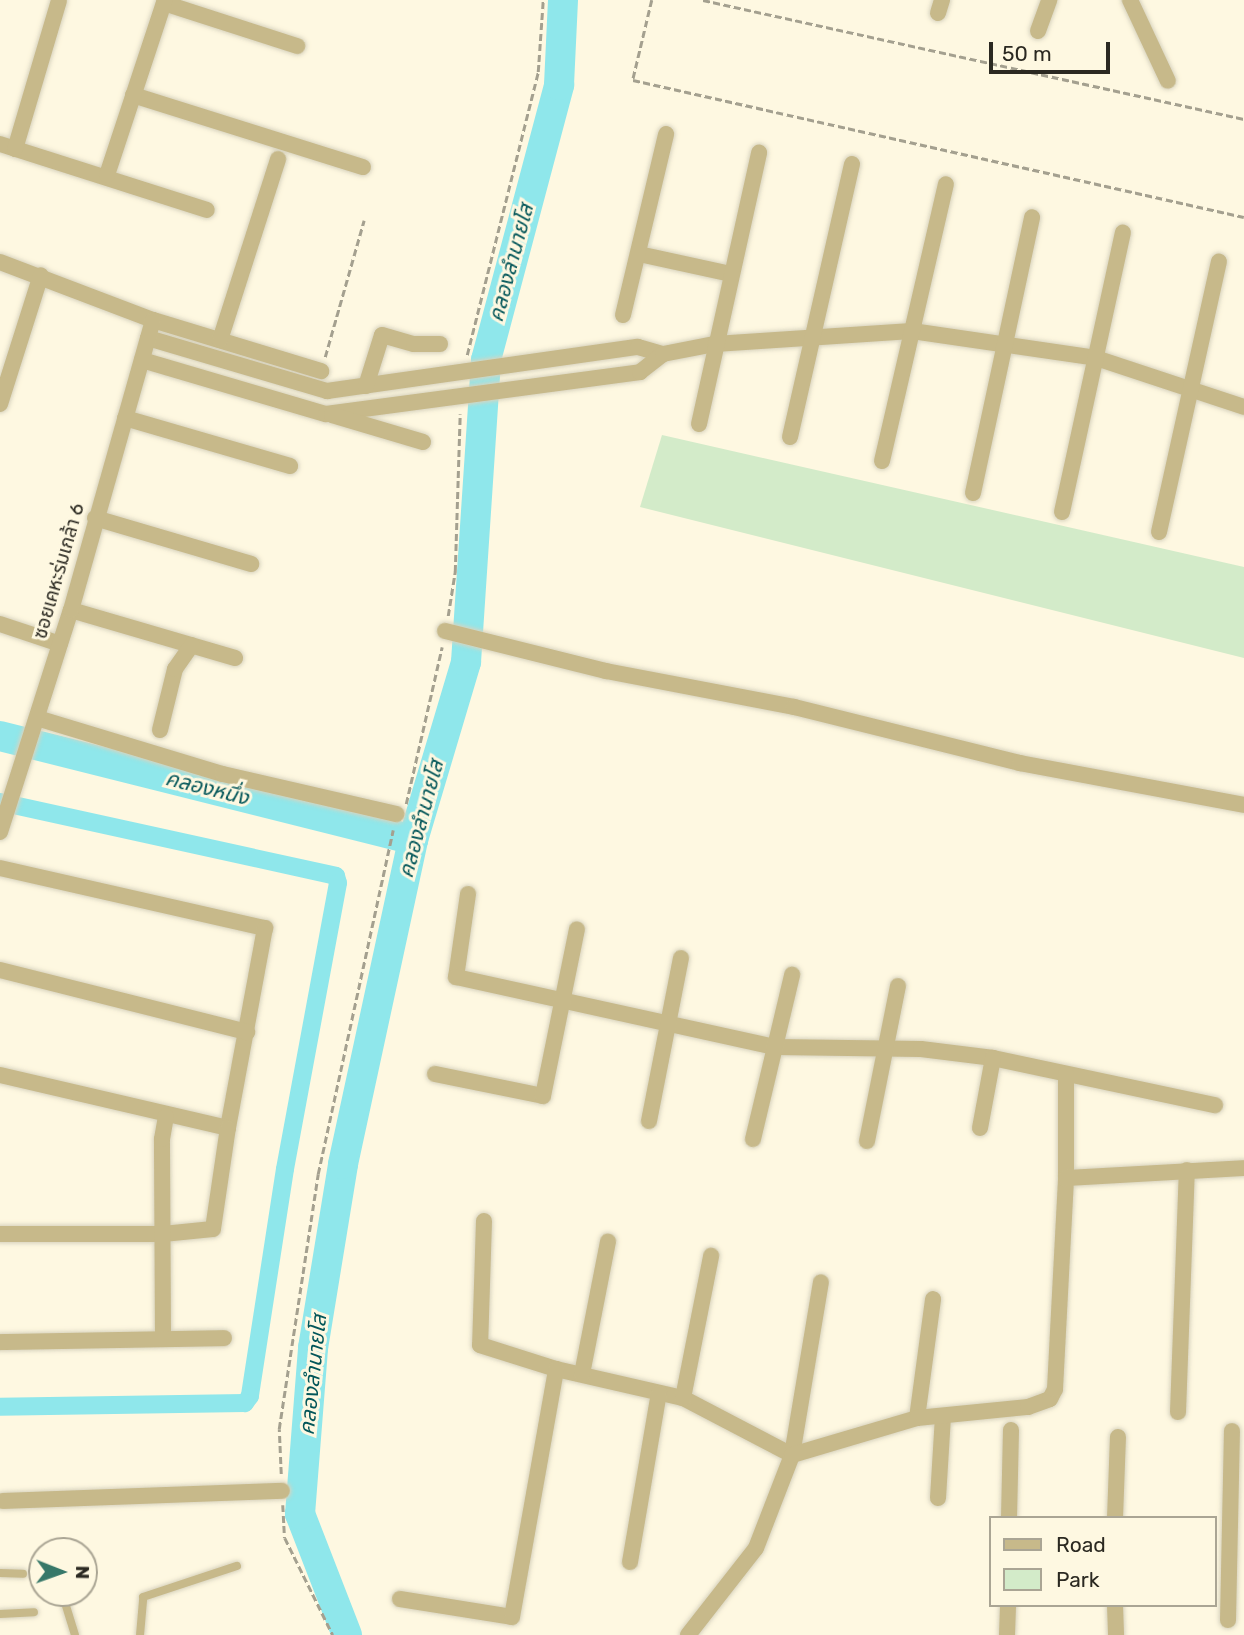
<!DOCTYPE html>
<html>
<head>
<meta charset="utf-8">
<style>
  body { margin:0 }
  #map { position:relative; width:1244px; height:1635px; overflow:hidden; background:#fef8e1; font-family:Rubik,"Noto Sans Thai",sans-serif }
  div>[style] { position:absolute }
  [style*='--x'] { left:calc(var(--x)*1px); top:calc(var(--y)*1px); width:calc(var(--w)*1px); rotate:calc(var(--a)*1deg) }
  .green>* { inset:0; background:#d3ebc9 }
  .canal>* { height:18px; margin:-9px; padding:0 9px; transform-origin:9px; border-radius:9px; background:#8fe7eb }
  .river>* { height:30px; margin:-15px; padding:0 15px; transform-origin:15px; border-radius:15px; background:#8fe7eb }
  .path>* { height:2.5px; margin-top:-1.25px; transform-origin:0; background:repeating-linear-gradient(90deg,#a4a08f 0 7px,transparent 0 10.5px) }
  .roads { filter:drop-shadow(0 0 2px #d8d3be) drop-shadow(0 0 2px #d8d3be) }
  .lane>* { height:8px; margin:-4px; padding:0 4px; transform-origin:4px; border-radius:4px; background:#c7b98a }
  .street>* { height:16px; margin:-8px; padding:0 8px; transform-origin:8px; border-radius:8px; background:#c7b98a }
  span { translate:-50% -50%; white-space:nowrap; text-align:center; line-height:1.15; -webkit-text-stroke:6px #fef8e1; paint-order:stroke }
  .street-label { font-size:19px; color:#2b2921 }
  .water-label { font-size:21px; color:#035659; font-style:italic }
  .legend { position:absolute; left:989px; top:1516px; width:228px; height:91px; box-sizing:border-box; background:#fef8e1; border:2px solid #aaa594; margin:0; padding:9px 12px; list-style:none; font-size:21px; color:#2b2921 }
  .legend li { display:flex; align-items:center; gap:14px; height:35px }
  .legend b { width:35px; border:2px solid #aaa594 }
  .north { position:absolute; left:28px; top:1537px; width:70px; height:70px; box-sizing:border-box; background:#fef8e1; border:2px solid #aaa594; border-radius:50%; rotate:91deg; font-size:19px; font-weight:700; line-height:28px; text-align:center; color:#2b2921 }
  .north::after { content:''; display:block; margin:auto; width:24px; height:32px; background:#377869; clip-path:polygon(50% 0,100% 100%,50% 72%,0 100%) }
  .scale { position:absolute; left:989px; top:42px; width:121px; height:32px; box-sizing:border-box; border:4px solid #2b2921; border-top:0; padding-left:9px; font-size:21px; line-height:24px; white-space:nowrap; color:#2b2921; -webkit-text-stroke:5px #fef8e1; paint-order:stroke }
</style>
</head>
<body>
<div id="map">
  <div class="green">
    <div style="clip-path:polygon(662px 435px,1244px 567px,1244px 658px,640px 507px)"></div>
  </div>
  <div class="canal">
    <div style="--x:0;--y:802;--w:344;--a:12.4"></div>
    <div style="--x:336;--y:876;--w:7;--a:74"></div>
    <div style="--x:338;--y:883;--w:291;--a:100.5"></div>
    <div style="--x:285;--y:1169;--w:230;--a:98.8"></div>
    <div style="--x:250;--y:1396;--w:9;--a:126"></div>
    <div style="--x:245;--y:1403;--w:245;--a:179.1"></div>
  </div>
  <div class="river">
    <div style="--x:0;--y:736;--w:426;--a:14.1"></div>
    <div style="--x:347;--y:1635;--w:130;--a:-111.2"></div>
    <div style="--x:300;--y:1514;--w:167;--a:-85.5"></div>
    <div style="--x:313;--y:1348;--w:186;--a:-80.7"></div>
    <div style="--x:343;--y:1164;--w:331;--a:-77.8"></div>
    <div style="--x:413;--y:840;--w:186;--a:-73.4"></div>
    <div style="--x:466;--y:662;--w:303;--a:-86.2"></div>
    <div style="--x:486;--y:360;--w:285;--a:-75.1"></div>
    <div style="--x:559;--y:85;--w:85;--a:-87.3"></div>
  </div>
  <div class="path">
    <div style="--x:652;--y:0;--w:82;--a:103.4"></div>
    <div style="--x:633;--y:80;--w:626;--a:12.64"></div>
    <div style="--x:703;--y:0;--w:554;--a:12.41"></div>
    <div style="--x:467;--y:355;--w:292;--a:-75.9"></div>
    <div style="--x:538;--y:72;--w:72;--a:-86"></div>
    <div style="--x:325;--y:357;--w:142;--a:-74.1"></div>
    <div style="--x:448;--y:616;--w:45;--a:-81"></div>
    <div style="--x:455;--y:572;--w:158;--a:-88.2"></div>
    <div style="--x:406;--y:804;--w:161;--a:-77.1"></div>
    <div style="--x:281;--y:1474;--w:45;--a:-92.5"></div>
    <div style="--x:279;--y:1429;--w:258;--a:-81.3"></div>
    <div style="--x:318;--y:1174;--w:352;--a:-77.7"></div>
    <div style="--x:283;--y:1505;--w:33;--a:87"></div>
    <div style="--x:285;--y:1538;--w:108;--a:63.7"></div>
  </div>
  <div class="roads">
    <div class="lane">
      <div style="--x:0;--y:1573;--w:23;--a:2"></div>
      <div style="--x:62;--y:1593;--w:44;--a:72.8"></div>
      <div style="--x:0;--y:1614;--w:34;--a:-3"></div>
      <div style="--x:140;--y:1635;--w:38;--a:-85"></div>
      <div style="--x:143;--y:1597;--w:99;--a:-18.3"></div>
    </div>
    <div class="street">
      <div style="--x:1130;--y:0;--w:89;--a:64.9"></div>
      <div style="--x:164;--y:3;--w:140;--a:17.9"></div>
      <div style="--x:938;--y:13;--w:14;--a:-73"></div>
      <div style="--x:1038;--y:31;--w:33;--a:-70"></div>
      <div style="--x:133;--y:95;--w:241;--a:17.4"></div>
      <div style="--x:0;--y:144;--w:217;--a:17.7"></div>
      <div style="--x:15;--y:149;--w:155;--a:-73.5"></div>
      <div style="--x:107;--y:175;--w:184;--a:-71.7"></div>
      <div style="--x:639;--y:254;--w:94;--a:12.3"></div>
      <div style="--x:0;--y:262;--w:164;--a:20.8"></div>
      <div style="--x:153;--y:320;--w:176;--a:16.9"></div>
      <div style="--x:623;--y:315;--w:186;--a:-76.6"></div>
      <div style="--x:148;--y:338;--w:187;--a:16.5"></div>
      <div style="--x:327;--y:391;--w:314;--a:-8.1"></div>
      <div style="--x:638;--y:347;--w:26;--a:16"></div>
      <div style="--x:220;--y:340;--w:190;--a:-72.2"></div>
      <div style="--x:142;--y:360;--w:192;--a:16.4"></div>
      <div style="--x:326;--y:414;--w:317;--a:-7.6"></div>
      <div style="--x:640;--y:372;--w:29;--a:-38"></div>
      <div style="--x:663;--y:354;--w:53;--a:-10.9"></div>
      <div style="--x:715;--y:344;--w:197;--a:-3.8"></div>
      <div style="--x:912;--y:331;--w:186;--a:8.3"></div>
      <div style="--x:1096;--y:358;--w:156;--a:18.3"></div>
      <div style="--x:366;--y:386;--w:53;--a:-72.6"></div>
      <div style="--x:382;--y:335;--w:33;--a:16"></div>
      <div style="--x:414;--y:344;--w:26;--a:0"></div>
      <div style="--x:0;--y:404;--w:135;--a:-72.4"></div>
      <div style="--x:332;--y:415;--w:95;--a:16.5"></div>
      <div style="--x:125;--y:418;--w:172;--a:16.2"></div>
      <div style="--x:699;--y:424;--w:278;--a:-77.5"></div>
      <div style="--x:790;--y:437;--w:280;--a:-77.2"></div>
      <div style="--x:882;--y:461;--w:284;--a:-77"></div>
      <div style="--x:973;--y:493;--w:282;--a:-77.9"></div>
      <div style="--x:1062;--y:512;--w:286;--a:-77.7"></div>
      <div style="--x:95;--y:518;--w:163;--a:16.4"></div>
      <div style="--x:1159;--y:532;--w:277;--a:-77.5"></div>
      <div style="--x:71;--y:610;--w:171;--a:16.3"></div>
      <div style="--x:0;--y:624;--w:63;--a:18.4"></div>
      <div style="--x:445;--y:631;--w:166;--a:14"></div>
      <div style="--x:606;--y:671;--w:191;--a:10.8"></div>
      <div style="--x:794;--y:707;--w:233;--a:13.9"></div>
      <div style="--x:1020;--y:763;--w:228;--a:10.6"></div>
      <div style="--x:37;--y:718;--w:194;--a:16.8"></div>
      <div style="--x:223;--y:774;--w:178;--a:13"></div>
      <div style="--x:160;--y:730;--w:63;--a:-76.2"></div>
      <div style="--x:175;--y:669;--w:29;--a:-55"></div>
      <div style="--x:0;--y:832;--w:233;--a:-72.3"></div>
      <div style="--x:71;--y:610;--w:301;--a:-74.2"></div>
      <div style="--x:0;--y:868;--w:272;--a:12.8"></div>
      <div style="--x:265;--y:928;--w:203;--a:100.5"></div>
      <div style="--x:228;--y:1128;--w:234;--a:-166.9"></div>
      <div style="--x:468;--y:894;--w:84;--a:98.2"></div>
      <div style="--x:456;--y:977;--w:327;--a:12.4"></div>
      <div style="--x:775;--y:1047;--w:146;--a:0.8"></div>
      <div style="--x:921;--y:1049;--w:73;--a:7.1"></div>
      <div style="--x:993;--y:1058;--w:227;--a:12"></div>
      <div style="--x:0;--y:970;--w:255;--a:14.1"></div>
      <div style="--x:435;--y:1074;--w:110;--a:11.5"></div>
      <div style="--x:543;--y:1096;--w:170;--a:-78.5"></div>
      <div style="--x:1066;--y:1074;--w:104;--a:90"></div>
      <div style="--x:649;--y:1121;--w:166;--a:-78.9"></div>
      <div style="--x:980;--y:1128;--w:71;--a:-79.5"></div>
      <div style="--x:753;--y:1139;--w:169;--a:-76.6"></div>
      <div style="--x:867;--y:1141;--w:158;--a:-78.7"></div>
      <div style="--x:484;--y:1221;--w:124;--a:91.8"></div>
      <div style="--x:480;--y:1345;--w:80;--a:17.5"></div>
      <div style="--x:556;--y:1369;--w:130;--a:12.9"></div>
      <div style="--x:683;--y:1398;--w:123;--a:27.6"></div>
      <div style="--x:792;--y:1455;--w:175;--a:-80.5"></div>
      <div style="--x:0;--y:1234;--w:163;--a:0"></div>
      <div style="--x:163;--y:1234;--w:50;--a:-5.7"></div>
      <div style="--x:213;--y:1229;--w:102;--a:-81.6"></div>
      <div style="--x:163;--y:1339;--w:200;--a:-90.3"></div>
      <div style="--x:162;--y:1139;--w:23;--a:-80"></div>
      <div style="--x:0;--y:1342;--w:224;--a:-1"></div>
      <div style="--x:582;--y:1374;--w:135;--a:-78.9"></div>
      <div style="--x:683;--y:1398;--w:145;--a:-78.8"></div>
      <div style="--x:1178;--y:1412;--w:242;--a:-87.9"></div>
      <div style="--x:917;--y:1418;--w:120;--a:-82.3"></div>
      <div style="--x:938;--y:1498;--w:82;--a:-86.5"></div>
      <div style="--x:3;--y:1501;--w:279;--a:-2.1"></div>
      <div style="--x:1009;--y:1518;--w:88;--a:-88.7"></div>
      <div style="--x:1115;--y:1518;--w:81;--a:-87.9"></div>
      <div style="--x:630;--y:1562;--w:171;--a:-80.3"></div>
      <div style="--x:400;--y:1599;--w:113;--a:9.1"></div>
      <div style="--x:512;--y:1617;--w:252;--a:-79.9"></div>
      <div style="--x:1115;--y:1605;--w:30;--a:88"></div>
      <div style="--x:1228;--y:1620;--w:189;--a:-88.8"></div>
      <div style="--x:688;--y:1635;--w:110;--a:-52"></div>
      <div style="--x:756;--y:1548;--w:100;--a:-68.8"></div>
      <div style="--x:792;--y:1455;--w:130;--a:-16.5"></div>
      <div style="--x:917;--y:1418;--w:112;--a:-5.7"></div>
      <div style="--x:1028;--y:1407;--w:23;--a:-20"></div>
      <div style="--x:1050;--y:1399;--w:11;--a:-63"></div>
      <div style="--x:1055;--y:1389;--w:211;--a:-87"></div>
      <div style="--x:1066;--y:1178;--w:178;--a:-3.2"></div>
      <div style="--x:1007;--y:1635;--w:30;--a:-88"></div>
    </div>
  </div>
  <div class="street-label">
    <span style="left:59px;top:571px;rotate:-74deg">ซอยเคหะร่มเกล้า 6</span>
  </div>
  <div class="water-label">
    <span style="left:511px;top:263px;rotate:-75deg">คลองลำนายโส</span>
    <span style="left:207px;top:788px;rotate:14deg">คลองหนึ่ง</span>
    <span style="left:421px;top:819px;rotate:-75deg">คลองลำนายโส</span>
    <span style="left:313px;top:1375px;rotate:-84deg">คลองลำนายโส</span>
  </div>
  <ul class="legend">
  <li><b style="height:9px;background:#c7b98a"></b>Road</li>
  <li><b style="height:19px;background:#d3ebc9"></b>Park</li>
  </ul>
  <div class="north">N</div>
  <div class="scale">50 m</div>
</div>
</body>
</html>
